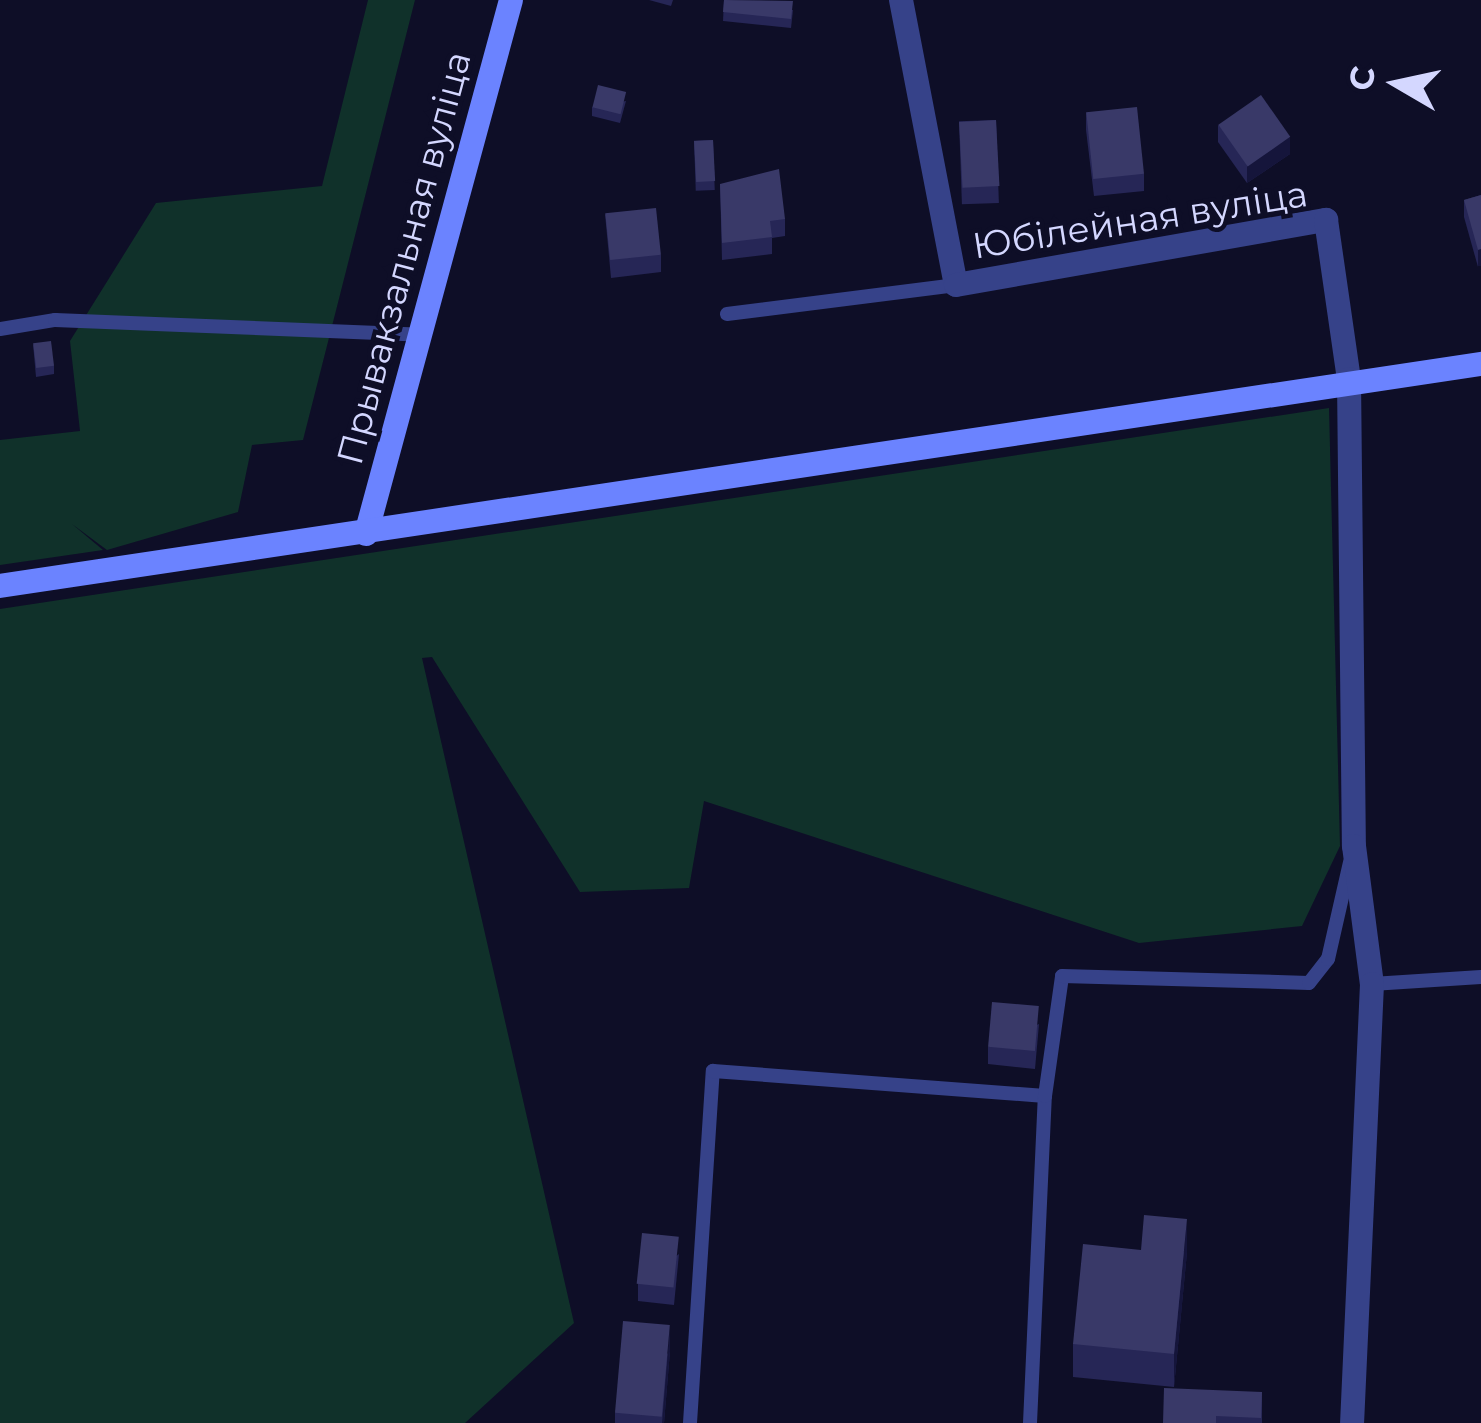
<!DOCTYPE html>
<html>
<head>
<meta charset="utf-8">
<style>
  body { margin:0 }
  #map { position:relative; width:1481px; height:1423px; overflow:hidden; background:#0e0e27; font-family:Montserrat,sans-serif }
  div>[style] { position:absolute }
  [style*='--x'] { left:calc(var(--x)*1px); top:calc(var(--y)*1px); width:calc(var(--w)*1px); rotate:calc(var(--a)*1deg) }
  .green>* { inset:0; background:#10312a }
  .lane>* { height:14px; margin:-7px; padding:0 7px; transform-origin:7px; border-radius:7px; background:#364289 }
  .street>* { height:24px; margin:-12px; padding:0 12px; transform-origin:12px; border-radius:12px; background:#364289 }
  .secondary>* { height:24px; margin:-12px; padding:0 12px; transform-origin:12px; border-radius:12px; background:#6b83ff }
  .wall>* { inset:0; background:#262656; transform-origin:0 0 }
  .shaded-wall>* { inset:0; background:#15153b; transform-origin:0 0 }
  .building>* { inset:0; background:#393968; transform-origin:0 0 }
  span { translate:-50% -50%; white-space:nowrap; text-align:center; line-height:1.15; -webkit-text-stroke:9px #0e0e27; paint-order:stroke }
  .street-label { font-size:36px; color:#d4d7ff }
  .north { position:absolute; left:1337px; top:24px; width:120px; height:120px; -webkit-text-stroke:9px #0e0e27; paint-order:stroke; rotate:279deg; font-size:33px; font-weight:700; line-height:48px; text-align:center; color:#d4d7ff }
  .north::after { content:''; display:block; margin:auto; width:42px; height:54px; background:#d4d7ff; clip-path:polygon(50% 0,100% 100%,50% 72%,0 100%) }
</style>
</head>
<body>
<div id="map">
  <div class="green">
    <div style="clip-path:polygon(368px 0,415px 0,303px 440px,252px 445px,238px 512px,107px 550px,72px 524px,103px 550px,0 565px,0 440px,80px 431px,70px 341px,156px 203px,322px 186px)"></div>
    <div style="clip-path:polygon(1329px 408px,1340px 846px,1302px 926px,1139px 943px,704px 801px,689px 888px,580px 892px,432px 657px,422px 658px,574px 1323px,465px 1423px,0 1423px,0 609px)"></div>
  </div>
  <div class="lane">
    <div style="--x:727;--y:314;--w:231;--a:-7.2"></div>
    <div style="--x:0;--y:329;--w:56;--a:-9.3"></div>
    <div style="--x:55;--y:320;--w:367;--a:2.3"></div>
    <div style="--x:1372;--y:984;--w:109;--a:-3.7"></div>
    <div style="--x:690;--y:1423;--w:353;--a:-86.3"></div>
    <div style="--x:713;--y:1071;--w:333;--a:4.3"></div>
    <div style="--x:1030;--y:1423;--w:327;--a:-87.4"></div>
    <div style="--x:1045;--y:1096;--w:121;--a:-81.9"></div>
    <div style="--x:1062;--y:976;--w:247;--a:1.6"></div>
    <div style="--x:1309;--y:983;--w:31;--a:-52"></div>
    <div style="--x:1328;--y:959;--w:99;--a:-77.2"></div>
  </div>
  <div class="street">
    <div style="--x:901;--y:0;--w:290;--a:79.1"></div>
    <div style="--x:956;--y:285;--w:376;--a:-10"></div>
    <div style="--x:1326;--y:220;--w:161;--a:81.8"></div>
    <div style="--x:1349;--y:379;--w:467;--a:89.4"></div>
    <div style="--x:1354;--y:846;--w:139;--a:82.6"></div>
    <div style="--x:1372;--y:984;--w:439;--a:92.6"></div>
  </div>
  <div class="secondary">
    <div style="--x:366;--y:534;--w:553;--a:-74.81"></div>
    <div style="--x:0;--y:586;--w:1498;--a:-8.53"></div>
  </div>
  <div class="wall">
    <div style="clip-path:polygon(649px 0,673px 0,671px 6px)"></div>
    <div style="clip-path:polygon(724px 0,793px 10px,791px 28px,723px 21px)"></div>
    <div style="clip-path:polygon(626px 101px,620px 123px,592px 116px,592px 107px)"></div>
    <div style="clip-path:polygon(1086px 112px,1144px 174px,1144px 191px,1094px 196px,1086px 130px)"></div>
    <div style="left:996px;top:120px;width:83px;height:37px;rotate:88deg"></div>
    <div style="clip-path:polygon(1218px 125px,1290px 154px,1247px 183px,1218px 142px)"></div>
    <div style="left:713px;top:140px;width:50px;height:19px;rotate:88deg"></div>
    <div style="clip-path:polygon(720px 184px,785px 219px,785px 236px,772px 238px,772px 254px,722px 260px)"></div>
    <div style="clip-path:polygon(1481px 195px,1478px 267px,1464px 217px,1464px 200px)"></div>
    <div style="clip-path:polygon(605px 214px,661px 255px,661px 272px,611px 278px)"></div>
    <div style="clip-path:polygon(33px 344px,54px 366px,54px 374px,36px 377px)"></div>
    <div style="clip-path:polygon(1039px 1024px,1035px 1069px,988px 1064px,988px 1047px)"></div>
    <div style="clip-path:polygon(1141px 1250px,1187px 1252px,1174px 1387px,1073px 1377px,1073px 1344px)"></div>
    <div style="clip-path:polygon(679px 1254px,674px 1305px,638px 1301px,638px 1284px)"></div>
    <div style="clip-path:polygon(670px 1351px,664px 1423px,615px 1423px,615px 1413px)"></div>
    <div style="clip-path:polygon(1262px 1392px,1262px 1423px,1163px 1423px)"></div>
  </div>
  <div class="shaded-wall">
    <div style="clip-path:polygon(1290px 137px,1290px 154px,1247px 183px,1247px 166px)"></div>
    <div style="left:1481px;top:249px;width:17px;height:3px;rotate:90deg"></div>
    <div style="clip-path:polygon(1187px 1219px,1187px 1252px,1174px 1387px,1174px 1354px)"></div>
    <div style="clip-path:polygon(670px 1325px,670px 1351px,664px 1423px,662px 1423px)"></div>
  </div>
  <div class="building">
    <div style="clip-path:polygon(724px 0,793px 1px,791px 19px,723px 12px)"></div>
    <div style="left:598px;top:85px;width:29px;height:23px;rotate:14deg"></div>
    <div style="left:1261px;top:95px;width:51px;height:52px;rotate:55deg"></div>
    <div style="left:1137px;top:107px;width:67px;height:51px;rotate:84deg"></div>
    <div style="left:996px;top:120px;width:66px;height:37px;rotate:87deg"></div>
    <div style="left:713px;top:140px;width:41px;height:19px;rotate:87deg"></div>
    <div style="clip-path:polygon(779px 169px,785px 219px,770px 221px,772px 237px,722px 243px,720px 184px)"></div>
    <div style="clip-path:polygon(1481px 195px,1481px 249px,1478px 250px,1464px 200px)"></div>
    <div style="left:656px;top:208px;width:47px;height:51px;rotate:84deg"></div>
    <div style="left:51px;top:341px;width:25px;height:18px;rotate:83deg"></div>
    <div style="left:992px;top:1002px;width:47px;height:45px;rotate:5deg"></div>
    <div style="clip-path:polygon(1144px 1215px,1187px 1219px,1174px 1354px,1073px 1344px,1083px 1244px,1141px 1250px)"></div>
    <div style="left:642px;top:1233px;width:37px;height:51px;rotate:6deg"></div>
    <div style="left:623px;top:1321px;width:47px;height:92px;rotate:5deg"></div>
    <div style="clip-path:polygon(1164px 1388px,1262px 1392px,1261px 1418px,1216px 1416px,1216px 1423px,1163px 1423px)"></div>
  </div>
  <div class="street-label">
    <span style="left:1140px;top:220px;rotate:-9deg">Юбілейная вуліца</span>
    <span style="left:404px;top:258px;rotate:-75deg">Прывакзальная вуліца</span>
  </div>
  <div class="north">С</div>
</div>
</body>
</html>
